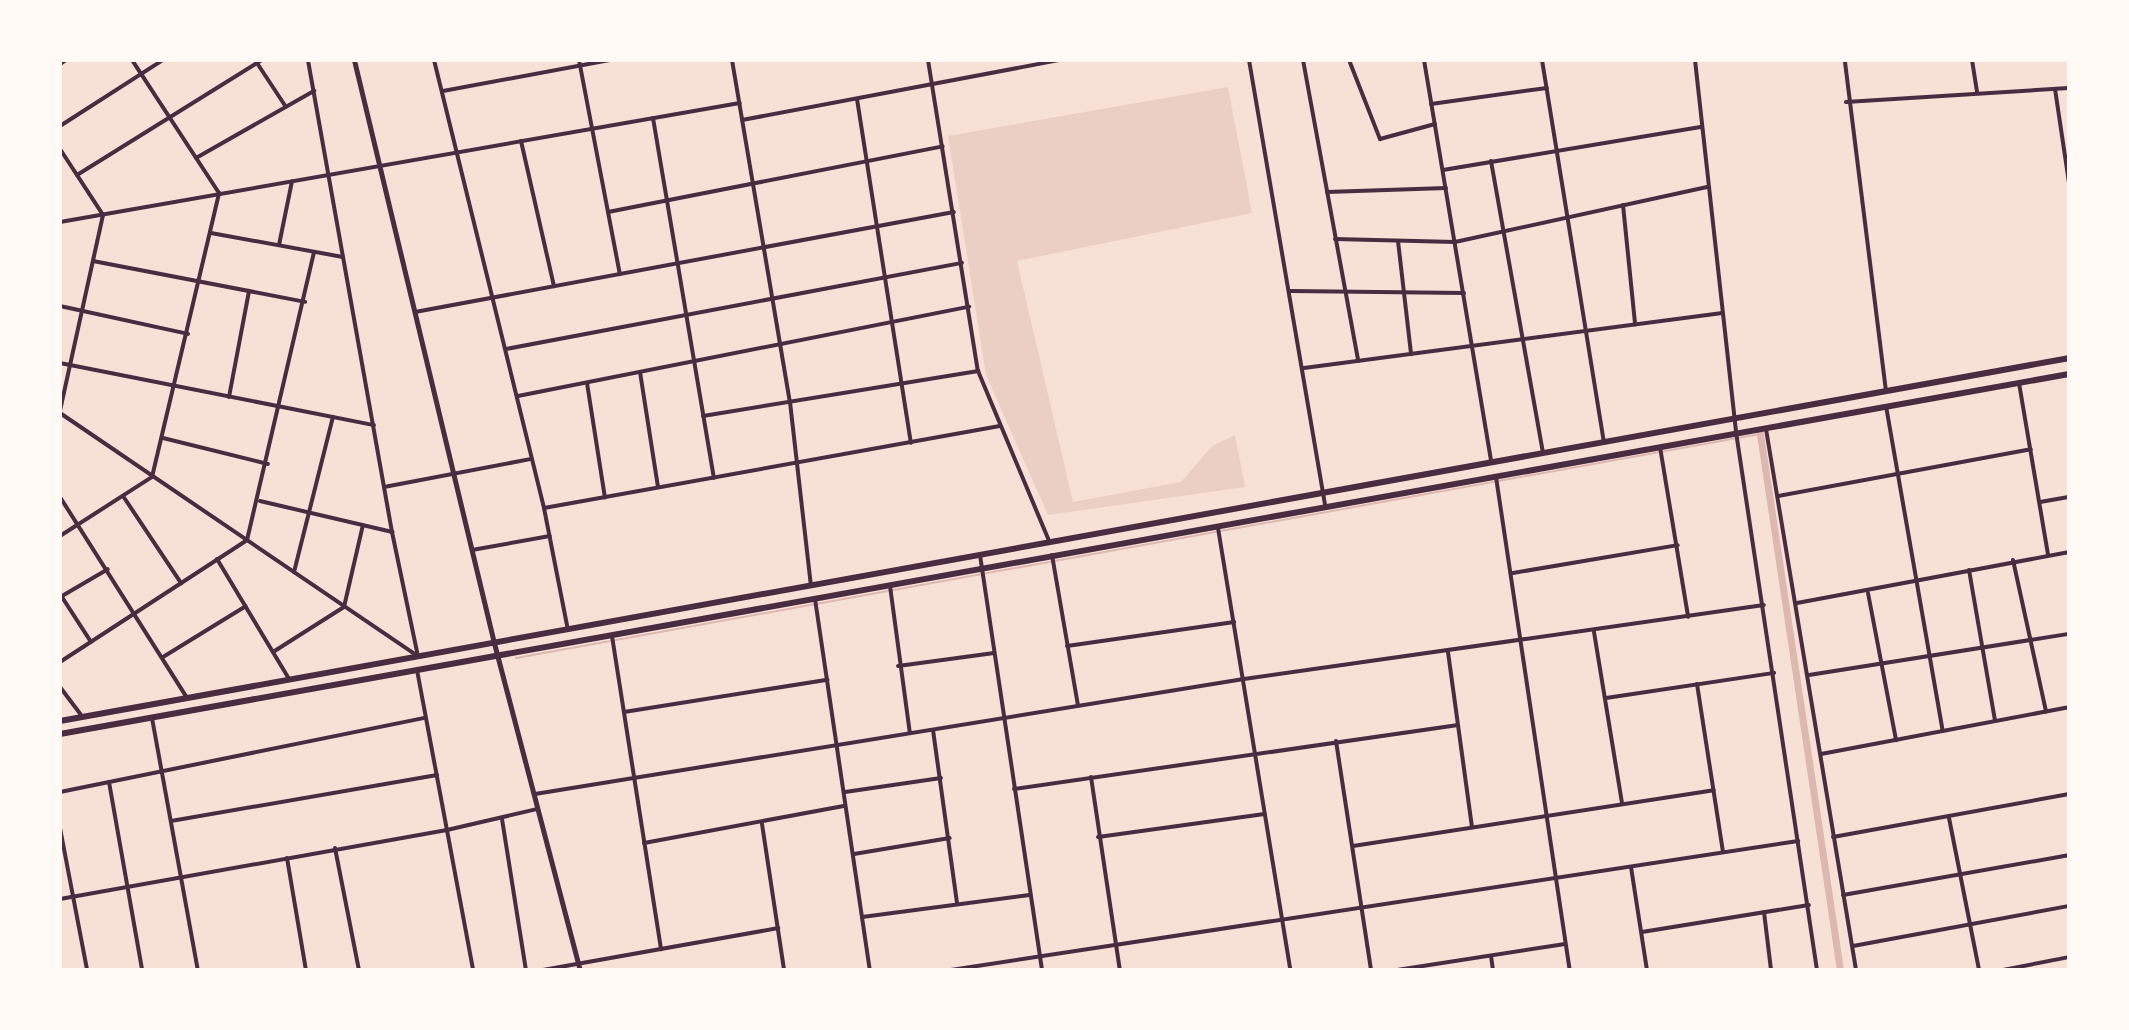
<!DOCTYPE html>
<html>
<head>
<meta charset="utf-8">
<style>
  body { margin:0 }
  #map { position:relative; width:2129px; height:1030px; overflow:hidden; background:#f7e1d7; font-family:Cabin,sans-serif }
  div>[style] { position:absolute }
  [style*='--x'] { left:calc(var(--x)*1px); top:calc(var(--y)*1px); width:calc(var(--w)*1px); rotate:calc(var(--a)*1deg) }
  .green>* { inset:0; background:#ebcfc5 }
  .stream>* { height:2px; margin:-1px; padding:0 1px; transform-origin:1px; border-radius:1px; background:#dcb8b0 }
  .canal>* { height:7px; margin:-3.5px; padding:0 3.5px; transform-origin:3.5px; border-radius:3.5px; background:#dcb8b0 }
  .minor>* { height:4px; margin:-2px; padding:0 2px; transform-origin:2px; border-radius:2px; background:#4a2c40 }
  .tertiary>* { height:5px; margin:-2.5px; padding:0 2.5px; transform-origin:2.5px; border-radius:2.5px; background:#4a2c40 }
  .primary>* { height:6px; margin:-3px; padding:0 3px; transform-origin:3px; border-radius:3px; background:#4a2c40 }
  span { translate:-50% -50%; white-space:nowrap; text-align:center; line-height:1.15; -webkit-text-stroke:8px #fffaf5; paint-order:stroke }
  .frame { position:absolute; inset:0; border:62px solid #fffaf5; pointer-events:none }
</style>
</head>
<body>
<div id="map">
  <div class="green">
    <div style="clip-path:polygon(1228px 87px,1252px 213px,1017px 261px,1073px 502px,1181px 482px,1212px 446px,1235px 435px,1245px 487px,1048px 515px,986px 375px,948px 136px)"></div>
  </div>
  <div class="stream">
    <div style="--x:516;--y:658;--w:1264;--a:-10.21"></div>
  </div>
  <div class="canal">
    <div style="--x:1760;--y:434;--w:542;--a:81.51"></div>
  </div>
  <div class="minor">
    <div style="--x:255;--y:60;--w:56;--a:56.6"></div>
    <div style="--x:434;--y:60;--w:461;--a:76.2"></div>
    <div style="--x:544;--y:508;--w:124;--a:78.9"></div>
    <div style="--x:579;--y:60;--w:218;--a:79.2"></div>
    <div style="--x:732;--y:60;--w:347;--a:80.4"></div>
    <div style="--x:790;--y:402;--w:185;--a:83.5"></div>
    <div style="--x:928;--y:60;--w:315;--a:80.9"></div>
    <div style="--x:978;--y:371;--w:184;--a:67.3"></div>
    <div style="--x:1249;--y:60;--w:452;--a:80.3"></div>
    <div style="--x:1303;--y:60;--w:306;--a:79.6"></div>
    <div style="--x:1349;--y:60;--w:85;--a:68.6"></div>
    <div style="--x:1380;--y:139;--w:57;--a:-15.3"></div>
    <div style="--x:1424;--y:60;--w:408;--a:80.5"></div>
    <div style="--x:1542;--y:60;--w:387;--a:80.8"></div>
    <div style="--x:1695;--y:60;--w:374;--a:83.7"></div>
    <div style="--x:1736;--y:432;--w:544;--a:81.44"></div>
    <div style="--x:1815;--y:60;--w:36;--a:0"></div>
    <div style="--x:1972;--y:60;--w:33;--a:81"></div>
    <div style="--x:1845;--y:62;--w:331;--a:82.9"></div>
    <div style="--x:60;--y:64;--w:7;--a:-34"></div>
    <div style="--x:2055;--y:89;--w:95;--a:81.5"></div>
    <div style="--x:443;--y:91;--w:171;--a:-10.5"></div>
    <div style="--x:857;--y:99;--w:348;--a:81.1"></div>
    <div style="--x:1846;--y:102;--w:223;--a:-3.6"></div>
    <div style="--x:1431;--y:104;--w:117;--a:-7.9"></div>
    <div style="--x:653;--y:118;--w:365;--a:80.4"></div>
    <div style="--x:742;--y:120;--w:325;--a:-10.7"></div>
    <div style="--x:60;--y:126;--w:122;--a:-32.7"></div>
    <div style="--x:521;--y:141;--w:149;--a:77.2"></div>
    <div style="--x:60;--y:149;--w:79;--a:56.9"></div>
    <div style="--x:103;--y:215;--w:201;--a:102.4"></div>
    <div style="--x:196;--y:158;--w:136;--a:-29.6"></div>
    <div style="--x:1491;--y:161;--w:297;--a:79.9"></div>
    <div style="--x:1443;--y:170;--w:261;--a:-9.5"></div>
    <div style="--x:77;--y:175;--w:218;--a:-31.9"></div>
    <div style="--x:1327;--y:192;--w:119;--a:-1.9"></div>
    <div style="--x:1623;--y:205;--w:120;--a:84.2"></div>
    <div style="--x:608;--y:212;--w:341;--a:-11.1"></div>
    <div style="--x:60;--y:222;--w:690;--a:-9.93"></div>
    <div style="--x:211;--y:233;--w:134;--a:10.3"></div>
    <div style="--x:1335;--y:239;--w:120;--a:1.4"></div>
    <div style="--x:1455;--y:242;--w:258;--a:-12.3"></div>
    <div style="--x:1398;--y:241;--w:114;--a:83.4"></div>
    <div style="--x:279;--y:245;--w:65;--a:-78.5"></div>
    <div style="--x:93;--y:261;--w:216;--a:10.9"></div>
    <div style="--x:1291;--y:291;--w:173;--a:0.7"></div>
    <div style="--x:60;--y:306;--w:131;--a:12.3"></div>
    <div style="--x:415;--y:312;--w:548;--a:-10.51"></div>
    <div style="--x:506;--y:349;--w:464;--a:-10.7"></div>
    <div style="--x:60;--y:363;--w:320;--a:11.2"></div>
    <div style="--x:1304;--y:368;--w:422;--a:-7.5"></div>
    <div style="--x:640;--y:372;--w:116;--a:81.1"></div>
    <div style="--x:587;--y:383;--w:116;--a:81.1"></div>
    <div style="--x:2019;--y:383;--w:174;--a:80.4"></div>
    <div style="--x:518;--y:396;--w:460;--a:-11.2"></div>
    <div style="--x:229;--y:397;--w:108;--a:-79.3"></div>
    <div style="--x:1886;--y:406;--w:330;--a:80.1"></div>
    <div style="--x:60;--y:413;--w:430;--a:34.2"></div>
    <div style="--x:703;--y:416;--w:279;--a:-9.3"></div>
    <div style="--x:1766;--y:429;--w:548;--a:80.55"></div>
    <div style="--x:163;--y:438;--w:108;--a:13.9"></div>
    <div style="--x:1660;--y:447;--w:172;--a:80.6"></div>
    <div style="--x:1496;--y:477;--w:499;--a:81.5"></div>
    <div style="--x:384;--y:487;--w:150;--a:-10.8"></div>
    <div style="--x:123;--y:496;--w:105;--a:56.3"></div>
    <div style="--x:1778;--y:496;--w:257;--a:-10.5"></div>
    <div style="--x:60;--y:497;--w:238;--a:57.7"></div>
    <div style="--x:260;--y:501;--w:136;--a:13.2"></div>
    <div style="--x:392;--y:532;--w:479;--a:-100.1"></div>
    <div style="--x:2040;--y:502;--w:29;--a:-10"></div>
    <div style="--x:544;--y:508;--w:463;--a:-10.2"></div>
    <div style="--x:1218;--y:528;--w:448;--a:80.7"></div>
    <div style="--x:392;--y:532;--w:127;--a:78.2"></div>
    <div style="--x:60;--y:536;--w:109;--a:-32.7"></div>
    <div style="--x:152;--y:477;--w:292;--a:-76.7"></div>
    <div style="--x:219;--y:193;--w:159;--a:-123.2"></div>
    <div style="--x:472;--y:550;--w:79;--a:-10.2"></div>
    <div style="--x:980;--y:555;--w:420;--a:81.5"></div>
    <div style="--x:1052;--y:555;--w:153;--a:80.2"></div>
    <div style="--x:217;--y:559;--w:140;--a:59"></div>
    <div style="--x:2013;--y:560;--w:155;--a:77.7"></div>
    <div style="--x:1969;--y:570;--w:153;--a:80.2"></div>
    <div style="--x:294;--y:572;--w:160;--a:-75.9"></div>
    <div style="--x:1513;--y:573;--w:167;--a:-9.6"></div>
    <div style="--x:890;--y:586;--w:148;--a:82.3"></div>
    <div style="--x:1868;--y:593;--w:150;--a:79.2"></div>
    <div style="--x:60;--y:594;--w:57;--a:57.1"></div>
    <div style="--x:62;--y:596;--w:53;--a:-30.4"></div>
    <div style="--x:815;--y:599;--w:375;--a:81.6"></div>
    <div style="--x:1797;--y:603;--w:277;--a:-10.6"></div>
    <div style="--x:1594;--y:632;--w:173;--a:80.7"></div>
    <div style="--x:612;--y:636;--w:317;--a:81.1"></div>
    <div style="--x:1067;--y:646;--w:169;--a:-8.2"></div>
    <div style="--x:273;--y:652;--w:84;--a:-32.4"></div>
    <div style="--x:344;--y:607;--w:84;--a:-77"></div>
    <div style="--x:1448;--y:652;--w:177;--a:82.2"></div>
    <div style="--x:163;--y:657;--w:97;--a:-31.6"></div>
    <div style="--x:60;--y:662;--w:223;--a:-33.1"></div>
    <div style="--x:247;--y:540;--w:295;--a:-76.9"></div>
    <div style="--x:898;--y:666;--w:97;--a:-7.7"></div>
    <div style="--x:417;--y:670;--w:305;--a:79.4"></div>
    <div style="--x:1809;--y:675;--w:263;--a:-9"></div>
    <div style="--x:1697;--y:684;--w:170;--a:81.2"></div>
    <div style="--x:60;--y:687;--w:36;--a:53"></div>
    <div style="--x:1606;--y:698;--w:170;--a:-8.5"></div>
    <div style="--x:624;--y:712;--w:206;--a:-9"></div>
    <div style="--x:152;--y:718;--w:256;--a:79.7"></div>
    <div style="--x:933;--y:730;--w:175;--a:82.1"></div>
    <div style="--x:1336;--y:741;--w:232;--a:81.3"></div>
    <div style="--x:1821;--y:754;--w:252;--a:-10.7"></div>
    <div style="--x:1091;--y:777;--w:195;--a:81.5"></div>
    <div style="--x:109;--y:782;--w:191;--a:80"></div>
    <div style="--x:1014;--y:789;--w:447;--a:-8.2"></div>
    <div style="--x:60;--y:792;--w:372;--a:-11.5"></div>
    <div style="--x:845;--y:792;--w:97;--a:-8.3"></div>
    <div style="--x:535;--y:794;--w:718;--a:-9.21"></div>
    <div style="--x:1244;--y:679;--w:525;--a:-8.1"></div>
    <div style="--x:1949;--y:818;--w:155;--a:78.8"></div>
    <div style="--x:502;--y:819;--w:153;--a:81"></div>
    <div style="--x:171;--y:821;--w:270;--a:-9.8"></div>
    <div style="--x:762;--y:824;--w:148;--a:81.4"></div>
    <div style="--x:60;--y:828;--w:145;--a:79.2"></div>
    <div style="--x:1098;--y:837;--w:168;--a:-7.9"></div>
    <div style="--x:1833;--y:837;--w:240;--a:-10.3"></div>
    <div style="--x:644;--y:843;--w:203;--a:-10.5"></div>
    <div style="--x:1353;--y:846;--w:365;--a:-8.8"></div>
    <div style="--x:335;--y:848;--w:124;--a:78.9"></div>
    <div style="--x:854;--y:854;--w:97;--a:-9.5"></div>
    <div style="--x:287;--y:858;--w:114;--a:80.4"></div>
    <div style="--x:1631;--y:867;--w:104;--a:81.2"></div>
    <div style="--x:1843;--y:895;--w:230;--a:-10"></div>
    <div style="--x:60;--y:899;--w:393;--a:-10.1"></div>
    <div style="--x:447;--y:830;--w:92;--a:-13.1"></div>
    <div style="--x:1764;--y:912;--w:58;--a:83.1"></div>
    <div style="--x:862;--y:917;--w:169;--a:-7.5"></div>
    <div style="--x:1642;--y:932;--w:169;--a:-9.2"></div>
    <div style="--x:1853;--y:946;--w:220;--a:-10.5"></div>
    <div style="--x:1491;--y:956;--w:14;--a:82"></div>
    <div style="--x:543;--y:970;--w:239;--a:-10.1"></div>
    <div style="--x:951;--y:970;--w:857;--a:-8.66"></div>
    <div style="--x:1397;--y:970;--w:170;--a:-8.8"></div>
    <div style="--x:2003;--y:970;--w:67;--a:-11.1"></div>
  </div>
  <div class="tertiary">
    <div style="--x:354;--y:60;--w:600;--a:76.5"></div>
    <div style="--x:494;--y:643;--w:338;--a:75.3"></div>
  </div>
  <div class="primary">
    <div style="--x:60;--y:721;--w:2042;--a:-10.24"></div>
    <div style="--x:60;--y:734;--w:2041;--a:-10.16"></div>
  </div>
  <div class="frame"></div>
</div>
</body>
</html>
